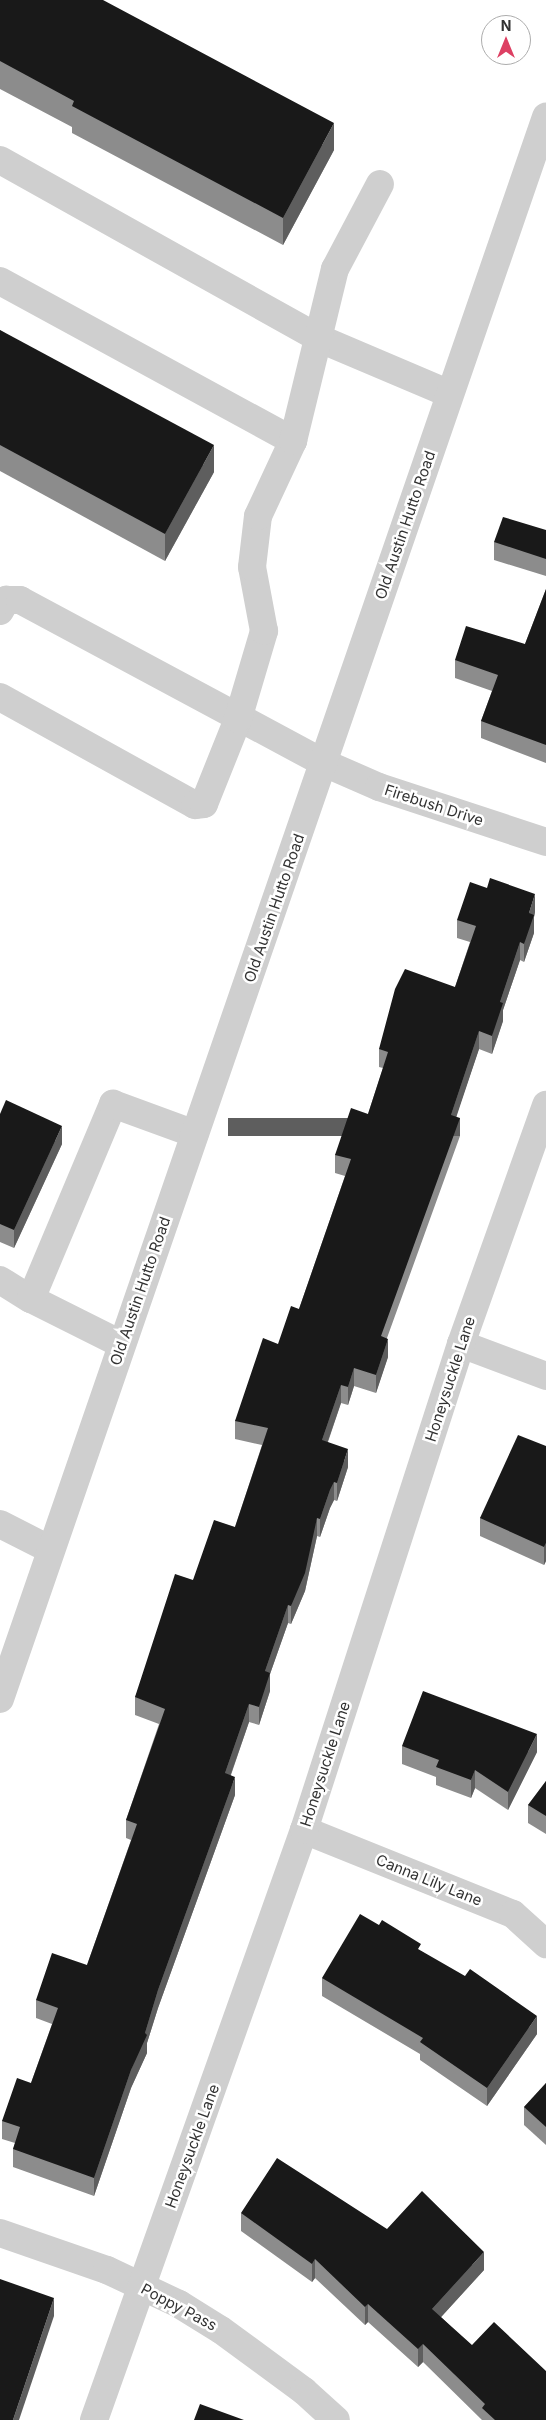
<!DOCTYPE html>
<html>
<head>
<meta charset="utf-8">
<style>
  body { margin:0 }
  #map { position:relative; width:546px; height:2420px; overflow:hidden; background:#fff; font-family:Inter,sans-serif }
  div>[style] { position:absolute }
  [style*='--x'] { left:calc(var(--x)*1px); top:calc(var(--y)*1px); width:calc(var(--w)*1px); rotate:calc(var(--a)*1deg) }
  .minor>* { height:28px; margin:-14px; padding:0 14px; transform-origin:14px; border-radius:14px; background:#cfcfcf }
  .wall>* { inset:0; background:#8c8c8c }
  .shaded-wall>* { inset:0; background:#5e5e5e; transform-origin:0 0 }
  .building>* { inset:0; background:#191919 }
  span { translate:-50% -50%; white-space:nowrap; text-align:center; line-height:1.15; -webkit-text-stroke:5px #fff; paint-order:stroke }
  .street-label { font-size:15px; color:#323232 }
  .north { position:absolute; left:481px; top:15px; width:50px; height:50px; box-sizing:border-box; background:#fff; border:1px solid #adadad; border-radius:50%; rotate:0deg; font-size:14px; font-weight:700; line-height:20px; text-align:center; color:#323232 }
  .north::after { content:''; display:block; margin:auto; width:18px; height:22px; background:#dd4063; clip-path:polygon(50% 0,100% 100%,50% 72%,0 100%) }
</style>
</head>
<body>
<div id="map">
  <div class="minor">
    <div style="--x:0;--y:160;--w:364;--a:29.2"></div>
    <div style="--x:318;--y:338;--w:143;--a:23"></div>
    <div style="--x:0;--y:281;--w:334;--a:28.6"></div>
    <div style="--x:0;--y:611;--w:13;--a:-61"></div>
    <div style="--x:6;--y:600;--w:14;--a:0"></div>
    <div style="--x:20;--y:600;--w:345;--a:28.2"></div>
    <div style="--x:324;--y:763;--w:60;--a:23.6"></div>
    <div style="--x:379;--y:787;--w:176;--a:18.2"></div>
    <div style="--x:0;--y:697;--w:223;--a:29"></div>
    <div style="--x:195;--y:805;--w:9;--a:-6"></div>
    <div style="--x:204;--y:804;--w:92;--a:-68.2"></div>
    <div style="--x:238;--y:719;--w:92;--a:-73.5"></div>
    <div style="--x:264;--y:631;--w:65;--a:-100.6"></div>
    <div style="--x:252;--y:567;--w:51;--a:-83.3"></div>
    <div style="--x:258;--y:516;--w:83;--a:-65"></div>
    <div style="--x:293;--y:441;--w:177;--a:-76.3"></div>
    <div style="--x:335;--y:269;--w:96;--a:-62.1"></div>
    <div style="--x:0;--y:1280;--w:36;--a:32"></div>
    <div style="--x:121;--y:1344;--w:101;--a:-153.4"></div>
    <div style="--x:31;--y:1299;--w:212;--a:-67.2"></div>
    <div style="--x:113;--y:1104;--w:87;--a:20.1"></div>
    <div style="--x:461;--y:1344;--w:91;--a:20.6"></div>
    <div style="--x:0;--y:1524;--w:57;--a:27"></div>
    <div style="--x:0;--y:1699;--w:1674;--a:-70.96"></div>
    <div style="--x:304;--y:1830;--w:225;--a:21.9"></div>
    <div style="--x:513;--y:1914;--w:45;--a:42.3"></div>
    <div style="--x:0;--y:2233;--w:113;--a:19.1"></div>
    <div style="--x:107;--y:2270;--w:80;--a:25.3"></div>
    <div style="--x:179;--y:2304;--w:49;--a:31.8"></div>
    <div style="--x:221;--y:2330;--w:103;--a:36.3"></div>
    <div style="--x:304;--y:2391;--w:43;--a:42.2"></div>
    <div style="--x:94;--y:2420;--w:626;--a:-70.41"></div>
    <div style="--x:304;--y:1830;--w:511;--a:-72.1"></div>
    <div style="--x:461;--y:1344;--w:254;--a:-70.4"></div>
  </div>
  <div class="wall">
    <div style="clip-path:polygon(0 0,334px 150px,283px 245px,72px 133px,72px 127px,0 89px)"></div>
    <div style="clip-path:polygon(0 330px,214px 472px,165px 561px,0 471px)"></div>
    <div style="clip-path:polygon(546px 530px,546px 576px,494px 560px,494px 542px)"></div>
    <div style="clip-path:polygon(546px 589px,546px 763px,481px 738px,481px 721px,492px 691px,455px 678px,455px 660px,525px 644px)"></div>
    <div style="clip-path:polygon(535px 912px,534px 917px,534px 933px,524px 962px,520px 960px,503px 1010px,503px 1021px,492px 1054px,479px 1049px,456px 1116px,460px 1136px,387px 1338px,388px 1357px,376px 1393px,354px 1386px,348px 1405px,341px 1403px,328px 1442px,348px 1467px,337px 1501px,334px 1500px,330px 1508px,320px 1537px,317px 1536px,305px 1591px,291px 1624px,288px 1623px,270px 1674px,270px 1691px,259px 1725px,249px 1722px,231px 1775px,235px 1795px,158px 2008px,147px 2043px,147px 2053px,131px 2088px,94px 2196px,13px 2167px,13px 2149px,15px 2143px,2px 2139px,2px 2121px,31px 2083px,52px 2024px,36px 2018px,36px 2000px,87px 1965px,131px 1840px,126px 1838px,126px 1820px,159px 1724px,135px 1715px,135px 1697px,193px 1580px,235px 1527px,262px 1445px,235px 1439px,235px 1421px,299px 1309px,345px 1176px,335px 1173px,335px 1155px,368px 1114px,383px 1068px,379px 1067px,379px 1049px,455px 987px,470px 942px,457px 938px,457px 920px)"></div>
    <div style="clip-path:polygon(0 1114px,62px 1144px,14px 1248px,0 1242px)"></div>
    <div style="clip-path:polygon(546px 1446px,546px 1561px,544px 1565px,480px 1536px,480px 1518px)"></div>
    <div style="clip-path:polygon(402px 1746px,537px 1752px,508px 1810px,475px 1788px,471px 1798px,436px 1785px,436px 1777px,402px 1764px)"></div>
    <div style="clip-path:polygon(546px 1781px,546px 1834px,528px 1823px,528px 1805px)"></div>
    <div style="clip-path:polygon(421px 1951px,537px 2034px,487px 2106px,420px 2060px,420px 2054px,322px 1996px,322px 1978px)"></div>
    <div style="clip-path:polygon(546px 2083px,546px 2145px,524px 2125px,524px 2107px)"></div>
    <div style="clip-path:polygon(241px 2213px,387px 2229px,484px 2270px,441px 2317px,546px 2420px,482px 2420px,423px 2362px,418px 2367px,368px 2322px,365px 2325px,315px 2278px,312px 2282px,241px 2231px)"></div>
  </div>
  <div class="shaded-wall">
    <div style="clip-path:polygon(334px 123px,334px 150px,283px 245px,283px 218px)"></div>
    <div style="clip-path:polygon(214px 445px,214px 472px,165px 561px,165px 534px)"></div>
    <div style="clip-path:polygon(535px 894px,535px 912px,534px 917px,534px 933px,524px 962px,524px 944px,529px 913px)"></div>
    <div style="clip-path:polygon(520px 942px,520px 960px,503px 1010px,503px 1021px,492px 1054px,492px 1036px,500px 1002px)"></div>
    <div style="clip-path:polygon(479px 1031px,479px 1049px,451px 1133px,451px 1115px)"></div>
    <div style="left:460px;top:1118px;width:18px;height:232px;rotate:90deg"></div>
    <div style="clip-path:polygon(62px 1126px,62px 1144px,14px 1248px,14px 1230px)"></div>
    <div style="clip-path:polygon(388px 1339px,388px 1357px,376px 1393px,376px 1375px)"></div>
    <div style="clip-path:polygon(354px 1368px,354px 1386px,348px 1405px,348px 1387px)"></div>
    <div style="clip-path:polygon(341px 1385px,341px 1403px,322px 1458px,322px 1440px)"></div>
    <div style="clip-path:polygon(348px 1449px,348px 1467px,337px 1501px,337px 1483px)"></div>
    <div style="clip-path:polygon(334px 1482px,334px 1500px,330px 1508px,320px 1537px,320px 1519px,330px 1490px)"></div>
    <div style="clip-path:polygon(317px 1518px,317px 1536px,305px 1591px,291px 1624px,291px 1606px)"></div>
    <div style="clip-path:polygon(546px 1543px,546px 1561px,544px 1565px,544px 1547px)"></div>
    <div style="clip-path:polygon(288px 1605px,288px 1623px,270px 1674px,270px 1691px,259px 1725px,259px 1707px,265px 1671px)"></div>
    <div style="clip-path:polygon(249px 1704px,249px 1722px,225px 1791px,225px 1773px)"></div>
    <div style="clip-path:polygon(537px 1734px,537px 1752px,508px 1810px,508px 1792px)"></div>
    <div style="clip-path:polygon(475px 1770px,475px 1788px,471px 1798px,471px 1780px)"></div>
    <div style="clip-path:polygon(235px 1777px,235px 1795px,158px 2008px,147px 2043px,147px 2053px,131px 2088px,94px 2196px,94px 2178px,131px 2070px,145px 2033px,158px 1990px)"></div>
    <div style="clip-path:polygon(537px 2016px,537px 2034px,487px 2106px,487px 2088px)"></div>
    <div style="clip-path:polygon(484px 2252px,484px 2270px,432px 2327px,432px 2309px)"></div>
    <div style="clip-path:polygon(315px 2259px,315px 2278px,312px 2282px,312px 2264px)"></div>
    <div style="clip-path:polygon(54px 2298px,54px 2316px,19px 2420px,13px 2420px)"></div>
    <div style="clip-path:polygon(368px 2304px,368px 2322px,365px 2325px,365px 2307px)"></div>
    <div style="clip-path:polygon(423px 2344px,423px 2362px,418px 2367px,418px 2349px)"></div>
  </div>
  <div class="building">
    <div style="clip-path:polygon(0 0,103px 0,334px 123px,283px 218px,72px 106px,74px 101px,0 61px)"></div>
    <div style="clip-path:polygon(0 330px,214px 445px,165px 534px,0 445px)"></div>
    <div style="clip-path:polygon(503px 517px,546px 530px,546px 559px,494px 542px)"></div>
    <div style="clip-path:polygon(546px 589px,546px 745px,481px 721px,498px 675px,455px 660px,466px 626px,525px 644px)"></div>
    <div style="clip-path:polygon(490px 878px,535px 894px,529px 913px,534px 915px,524px 944px,520px 942px,500px 1002px,503px 1003px,492px 1036px,479px 1031px,451px 1115px,460px 1118px,381px 1336px,388px 1339px,376px 1375px,354px 1368px,348px 1387px,341px 1385px,322px 1440px,348px 1449px,337px 1483px,334px 1482px,330px 1490px,320px 1519px,317px 1518px,305px 1573px,291px 1606px,288px 1605px,265px 1671px,270px 1673px,259px 1707px,249px 1704px,225px 1773px,235px 1777px,158px 1990px,145px 2033px,147px 2035px,131px 2070px,94px 2178px,13px 2149px,20px 2127px,2px 2121px,17px 2078px,31px 2083px,58px 2008px,36px 2000px,52px 1953px,87px 1965px,137px 1824px,126px 1820px,165px 1709px,135px 1697px,175px 1574px,193px 1580px,214px 1520px,235px 1527px,268px 1428px,235px 1421px,263px 1338px,278px 1344px,291px 1306px,299px 1309px,351px 1159px,335px 1155px,351px 1108px,368px 1114px,388px 1052px,379px 1049px,395px 989px,405px 969px,455px 987px,476px 926px,457px 920px,470px 882px,487px 888px)"></div>
    <div style="clip-path:polygon(6px 1100px,62px 1126px,14px 1230px,0 1224px,0 1114px)"></div>
    <div style="clip-path:polygon(518px 1435px,546px 1446px,546px 1543px,544px 1547px,480px 1518px)"></div>
    <div style="clip-path:polygon(423px 1691px,537px 1734px,508px 1792px,475px 1770px,471px 1780px,436px 1767px,439px 1760px,402px 1746px)"></div>
    <div style="clip-path:polygon(546px 1781px,546px 1816px,528px 1805px)"></div>
    <div style="clip-path:polygon(360px 1914px,379px 1925px,382px 1920px,421px 1944px,418px 1949px,465px 1976px,470px 1969px,537px 2016px,487px 2088px,420px 2042px,423px 2038px,322px 1978px)"></div>
    <div style="clip-path:polygon(546px 2083px,546px 2127px,524px 2107px)"></div>
    <div style="clip-path:polygon(277px 2158px,387px 2229px,422px 2191px,484px 2252px,432px 2309px,472px 2345px,494px 2322px,546px 2371px,546px 2420px,495px 2420px,482px 2408px,485px 2404px,423px 2344px,418px 2349px,368px 2304px,365px 2307px,315px 2259px,312px 2264px,241px 2213px)"></div>
    <div style="clip-path:polygon(0 2279px,54px 2298px,13px 2420px,0 2420px)"></div>
    <div style="clip-path:polygon(200px 2404px,244px 2420px,194px 2420px)"></div>
  </div>
  <div class="street-label">
    <span style="left:405px;top:525px;rotate:-71deg">Old Austin Hutto Road</span>
    <span style="left:434px;top:805px;rotate:18deg">Firebush Drive</span>
    <span style="left:274px;top:908px;rotate:-71deg">Old Austin Hutto Road</span>
    <span style="left:140px;top:1291px;rotate:-71deg">Old Austin Hutto Road</span>
    <span style="left:450px;top:1379px;rotate:-72deg">Honeysuckle Lane</span>
    <span style="left:325px;top:1764px;rotate:-72deg">Honeysuckle Lane</span>
    <span style="left:429px;top:1880px;rotate:22deg">Canna Lily Lane</span>
    <span style="left:192px;top:2146px;rotate:-70deg">Honeysuckle Lane</span>
    <span style="left:179px;top:2307px;rotate:28deg">Poppy Pass</span>
  </div>
  <div class="north">N</div>
</div>
</body>
</html>
